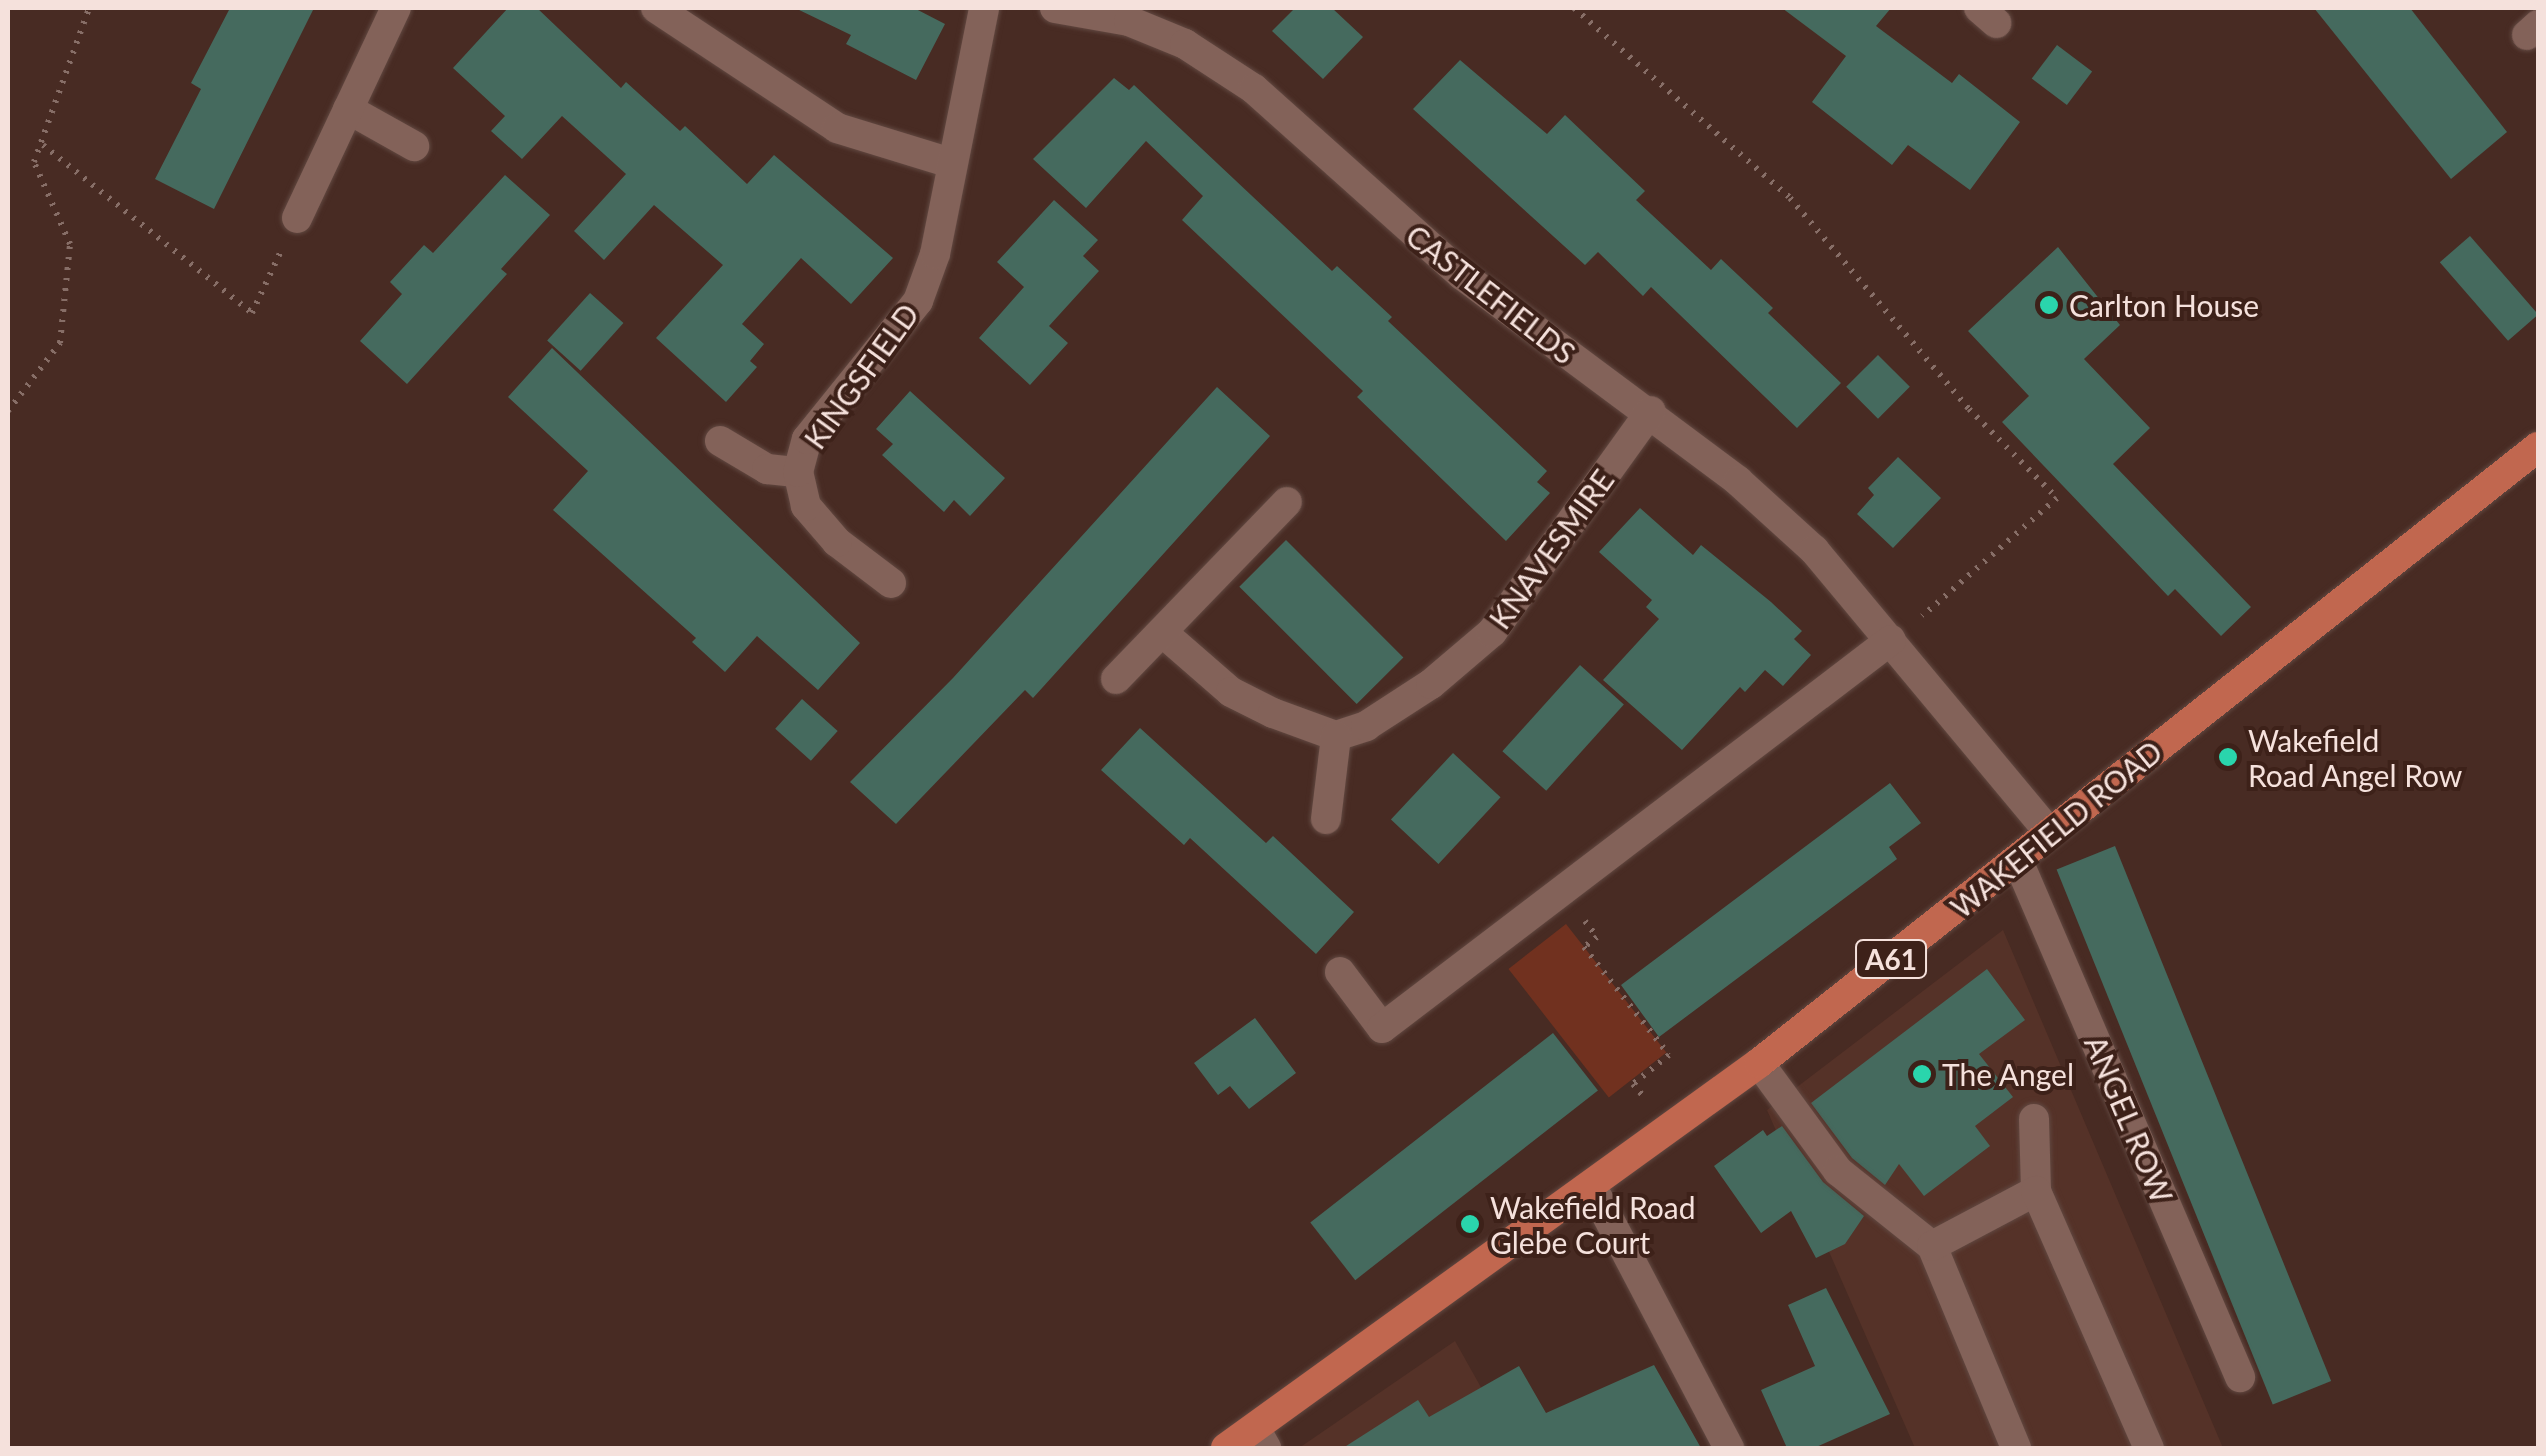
<!DOCTYPE html>
<html>
<head>
<meta charset="utf-8">
<style>
  body { margin:0 }
  #map { position:relative; width:2546px; height:1456px; overflow:hidden; background:#482b23; font-family:Lato,sans-serif }
  div>[style] { position:absolute }
  [style*='--x'] { left:calc(var(--x)*1px); top:calc(var(--y)*1px); width:calc(var(--w)*1px); rotate:calc(var(--a)*1deg) }
  .built>* { inset:0; background:#553228 }
  .green>* { inset:0; background:#71311f; transform-origin:0 0 }
  .building>* { inset:0; background:#456a5e; transform-origin:0 0 }
  .path>* { height:6px; margin-top:-3px; transform-origin:0; background:repeating-linear-gradient(90deg,#876e67 0 2.5px,transparent 0 10.5px) }
  .roads { filter:drop-shadow(0 0 2px #614841) drop-shadow(0 0 2px #614841) }
  .minor>* { height:30px; margin:-15px; padding:0 15px; transform-origin:15px; border-radius:15px; background:#836259 }
  .major>* { height:30px; margin:-15px; padding:0 15px; transform-origin:15px; border-radius:15px; background:#c1674f }
  .dots>* { width:28px; height:28px; translate:-50% -50%; box-sizing:border-box; border:5px solid #3d2119; border-radius:50% }
  span { translate:-50% -50%; white-space:nowrap; text-align:center; line-height:1.15; -webkit-text-stroke:8px #3d2119; paint-order:stroke }
  .shield-label span { padding:2px 8px; background:#3d2119; border:2px solid; border-radius:8px; -webkit-text-stroke-width:0 }
  .shield-label { font-size:28px; color:#f5e1dc; font-weight:700 }
  .street-label { font-size:30px; color:#f5e1dc }
  .poi-label { font-size:30px; color:#f5e1dc }
  .left { translate:0 -50%; text-align:left }
  .frame { position:absolute; inset:0; border:10px solid #f5e1dc; pointer-events:none }
</style>
</head>
<body>
<div id="map">
  <div class="built">
    <div style="clip-path:polygon(2003px 930px,2223px 1448px,1915px 1448px,1767px 1110px)"></div>
    <div style="clip-path:polygon(1455px 1341px,1515px 1448px,1299px 1448px)"></div>
  </div>
  <div class="green">
    <div style="left:1566px;top:924px;width:163px;height:73px;rotate:52deg"></div>
  </div>
  <div class="building">
    <div style="clip-path:polygon(230px 8px,314px 8px,214px 209px,155px 179px,201px 89px,191px 83px)"></div>
    <div style="clip-path:polygon(508px 8px,537px 8px,621px 88px,626px 82px,680px 131px,685px 126px,747px 184px,774px 155px,893px 258px,851px 304px,801px 258px,742px 324px,764px 344px,750px 361px,757px 367px,726px 402px,656px 338px,723px 265px,654px 205px,604px 260px,574px 231px,626px 174px,562px 116px,522px 159px,491px 131px,505px 116px,453px 68px)"></div>
    <div style="clip-path:polygon(795px 8px,914px 8px,945px 24px,916px 80px,846px 44px,851px 35px)"></div>
    <div style="clip-path:polygon(1295px 8px,1332px 8px,1363px 37px,1323px 79px,1272px 31px)"></div>
    <div style="clip-path:polygon(1782px 8px,1891px 8px,1876px 26px,1952px 83px,1959px 74px,2020px 122px,1970px 190px,1908px 145px,1892px 165px,1812px 102px,1846px 56px)"></div>
    <div style="clip-path:polygon(2314px 8px,2410px 8px,2507px 132px,2451px 179px)"></div>
    <div style="left:2057px;top:45px;width:44px;height:42px;rotate:37deg"></div>
    <div style="clip-path:polygon(1460px 60px,1547px 134px,1565px 115px,1645px 191px,1636px 200px,1711px 270px,1721px 259px,1773px 308px,1768px 313px,1841px 383px,1797px 428px,1651px 287px,1643px 296px,1598px 252px,1585px 265px,1413px 109px)"></div>
    <div style="clip-path:polygon(1114px 78px,1129px 90px,1134px 85px,1332px 271px,1337px 266px,1392px 317px,1388px 321px,1547px 471px,1537px 482px,1550px 493px,1506px 541px,1357px 397px,1363px 391px,1182px 220px,1203px 196px,1146px 141px,1086px 208px,1033px 159px)"></div>
    <div style="clip-path:polygon(505px 175px,550px 215px,501px 269px,507px 274px,407px 384px,360px 341px,402px 294px,390px 282px,424px 245px,433px 253px)"></div>
    <div style="clip-path:polygon(1054px 200px,1098px 240px,1083px 256px,1099px 271px,1049px 326px,1068px 343px,1030px 385px,979px 338px,1024px 287px,997px 262px)"></div>
    <div style="left:2470px;top:236px;width:104px;height:40px;rotate:49deg"></div>
    <div style="clip-path:polygon(2058px 247px,2120px 325px,2084px 359px,2150px 428px,2113px 464px,2251px 607px,2221px 636px,2175px 589px,2168px 596px,2002px 422px,2029px 396px,1968px 331px)"></div>
    <div style="left:590px;top:293px;width:45px;height:64px;rotate:42deg"></div>
    <div style="clip-path:polygon(552px 348px,860px 643px,818px 690px,757px 636px,725px 672px,692px 642px,696px 638px,553px 510px,588px 471px,508px 397px)"></div>
    <div style="left:1878px;top:355px;width:45px;height:45px;rotate:45deg"></div>
    <div style="clip-path:polygon(1217px 387px,1270px 436px,1033px 698px,1025px 690px,896px 824px,850px 782px,953px 678px)"></div>
    <div style="clip-path:polygon(910px 391px,1005px 478px,970px 516px,954px 500px,944px 512px,882px 455px,893px 444px,876px 429px)"></div>
    <div style="clip-path:polygon(1898px 457px,1941px 498px,1893px 548px,1857px 514px,1874px 495px,1868px 488px)"></div>
    <div style="clip-path:polygon(1640px 508px,1693px 555px,1701px 545px,1771px 602px,1802px 631px,1794px 639px,1811px 655px,1783px 686px,1765px 670px,1745px 692px,1740px 687px,1682px 750px,1603px 680px,1659px 619px,1646px 607px,1652px 600px,1599px 552px)"></div>
    <div style="left:1286px;top:540px;width:166px;height:66px;rotate:45deg"></div>
    <div style="left:1580px;top:665px;width:59px;height:116px;rotate:42deg"></div>
    <div style="left:802px;top:699px;width:48px;height:40px;rotate:42deg"></div>
    <div style="clip-path:polygon(1140px 728px,1266px 843px,1273px 836px,1354px 912px,1316px 954px,1190px 838px,1184px 845px,1101px 770px)"></div>
    <div style="left:1453px;top:753px;width:65px;height:91px;rotate:43deg"></div>
    <div style="clip-path:polygon(1890px 783px,1921px 823px,1889px 847px,1897px 859px,1659px 1037px,1621px 985px)"></div>
    <div style="left:2115px;top:846px;width:577px;height:63px;rotate:68deg"></div>
    <div style="clip-path:polygon(1987px 969px,2025px 1020px,1979px 1054px,2013px 1097px,1975px 1126px,1990px 1146px,1924px 1196px,1899px 1164px,1885px 1185px,1852px 1158px,1811px 1103px)"></div>
    <div style="clip-path:polygon(1255px 1018px,1296px 1073px,1249px 1109px,1230px 1086px,1218px 1095px,1194px 1063px)"></div>
    <div style="left:1553px;top:1033px;width:73px;height:308px;rotate:52deg"></div>
    <div style="clip-path:polygon(1782px 1126px,1823px 1182px,1864px 1216px,1845px 1244px,1816px 1258px,1791px 1211px,1761px 1233px,1714px 1166px,1763px 1130px,1767px 1136px)"></div>
    <div style="clip-path:polygon(1826px 1288px,1890px 1414px,1814px 1448px,1787px 1448px,1761px 1390px,1815px 1366px,1788px 1305px)"></div>
    <div style="clip-path:polygon(1654px 1365px,1701px 1448px,1343px 1448px,1418px 1400px,1429px 1417px,1519px 1366px,1546px 1413px)"></div>
  </div>
  <div class="path">
    <div style="--x:1574;--y:8;--w:288;--a:41.3"></div>
    <div style="--x:1790;--y:198;--w:277;--a:49.7"></div>
    <div style="--x:1969;--y:409;--w:125;--a:45.3"></div>
    <div style="--x:2057;--y:498;--w:179;--a:138.8"></div>
    <div style="--x:43;--y:145;--w:268;--a:38.8"></div>
    <div style="--x:252;--y:313;--w:66;--a:-65"></div>
    <div style="--x:8;--y:411;--w:86;--a:-52.6"></div>
    <div style="--x:60;--y:343;--w:100;--a:-84.2"></div>
    <div style="--x:70;--y:244;--w:90;--a:-113.7"></div>
    <div style="--x:34;--y:162;--w:164;--a:-70.3"></div>
    <div style="--x:1585;--y:921;--w:20;--a:53"></div>
    <div style="--x:1597;--y:937;--w:16;--a:142"></div>
    <div style="--x:1584;--y:947;--w:137;--a:51.8"></div>
    <div style="--x:1669;--y:1055;--w:46;--a:141.1"></div>
    <div style="--x:1633;--y:1084;--w:17;--a:50"></div>
  </div>
  <div class="roads">
    <div class="minor">
      <div style="--x:656;--y:8;--w:217;--a:33.5"></div>
      <div style="--x:837;--y:128;--w:119;--a:17.1"></div>
      <div style="--x:1055;--y:8;--w:75;--a:10"></div>
      <div style="--x:1129;--y:21;--w:61;--a:22.3"></div>
      <div style="--x:1185;--y:44;--w:82;--a:33.1"></div>
      <div style="--x:1254;--y:89;--w:279;--a:41.8"></div>
      <div style="--x:1462;--y:275;--w:344;--a:36.7"></div>
      <div style="--x:1738;--y:481;--w:103;--a:42.2"></div>
      <div style="--x:1814;--y:550;--w:368;--a:50.2"></div>
      <div style="--x:1979;--y:8;--w:23;--a:41"></div>
      <div style="--x:2527;--y:35;--w:15;--a:-42"></div>
      <div style="--x:348;--y:109;--w:76;--a:29.3"></div>
      <div style="--x:297;--y:218;--w:232;--a:-64.8"></div>
      <div style="--x:720;--y:441;--w:55;--a:30.8"></div>
      <div style="--x:767;--y:469;--w:31;--a:6"></div>
      <div style="--x:891;--y:583;--w:68;--a:-142.8"></div>
      <div style="--x:837;--y:542;--w:48;--a:-130.7"></div>
      <div style="--x:806;--y:506;--w:35;--a:-103"></div>
      <div style="--x:798;--y:472;--w:34;--a:-75"></div>
      <div style="--x:807;--y:439;--w:177;--a:-51.2"></div>
      <div style="--x:918;--y:301;--w:50;--a:-70.1"></div>
      <div style="--x:935;--y:254;--w:251;--a:-78.7"></div>
      <div style="--x:1162;--y:632;--w:91;--a:41"></div>
      <div style="--x:1231;--y:692;--w:47;--a:26.6"></div>
      <div style="--x:1273;--y:713;--w:67;--a:20.1"></div>
      <div style="--x:1336;--y:736;--w:32;--a:-18"></div>
      <div style="--x:1366;--y:726;--w:77;--a:-32.9"></div>
      <div style="--x:1431;--y:684;--w:80;--a:-40.4"></div>
      <div style="--x:1492;--y:632;--w:272;--a:-54.3"></div>
      <div style="--x:1116;--y:679;--w:246;--a:-46"></div>
      <div style="--x:1326;--y:819;--w:84;--a:-83.1"></div>
      <div style="--x:2018;--y:861;--w:562;--a:66.72"></div>
      <div style="--x:1340;--y:972;--w:70;--a:53.1"></div>
      <div style="--x:1382;--y:1028;--w:640;--a:-37.32"></div>
      <div style="--x:1759;--y:1063;--w:134;--a:53.8"></div>
      <div style="--x:1838;--y:1171;--w:120;--a:38.6"></div>
      <div style="--x:1932;--y:1246;--w:219;--a:67.4"></div>
      <div style="--x:2034;--y:1119;--w:72;--a:88.4"></div>
      <div style="--x:1592;--y:1187;--w:295;--a:62.3"></div>
      <div style="--x:1932;--y:1246;--w:118;--a:-27.9"></div>
      <div style="--x:2036;--y:1191;--w:281;--a:66.3"></div>
      <div style="--x:1255;--y:1428;--w:23;--a:61"></div>
    </div>
    <div class="major">
      <div style="--x:1226;--y:1448;--w:658;--a:-35.84"></div>
      <div style="--x:1759;--y:1063;--w:993;--a:-38.34"></div>
    </div>
  </div>
  <div class="dots">
    <div style="left:2049px;top:305px;background:#2ad5ac"></div>
    <div style="left:2228px;top:757px;background:#2ad5ac"></div>
    <div style="left:1922px;top:1074px;background:#2ad5ac"></div>
    <div style="left:1470px;top:1224px;background:#2ad5ac"></div>
  </div>
  <div class="shield-label">
    <span style="left:1891px;top:959px">A61</span>
  </div>
  <div class="street-label">
    <span style="left:1491px;top:294px;rotate:38deg">CASTLEFIELDS</span>
    <span style="left:861px;top:376px;rotate:-54deg">KINGSFIELD</span>
    <span style="left:1551px;top:549px;rotate:-54deg">KNAVESMIRE</span>
    <span style="left:2056px;top:829px;rotate:-39deg">WAKEFIELD ROAD</span>
    <span style="left:2129px;top:1119px;rotate:67deg">ANGEL ROW</span>
  </div>
  <div class="poi-label">
    <span class="left" style="left:2069px;top:305px">Carlton House</span>
    <span class="left" style="left:2248px;top:757px">Wakefield<br>Road Angel Row</span>
    <span class="left" style="left:1942px;top:1074px">The Angel</span>
    <span class="left" style="left:1490px;top:1224px">Wakefield Road<br>Glebe Court</span>
  </div>
  <div class="frame"></div>
</div>
</body>
</html>
